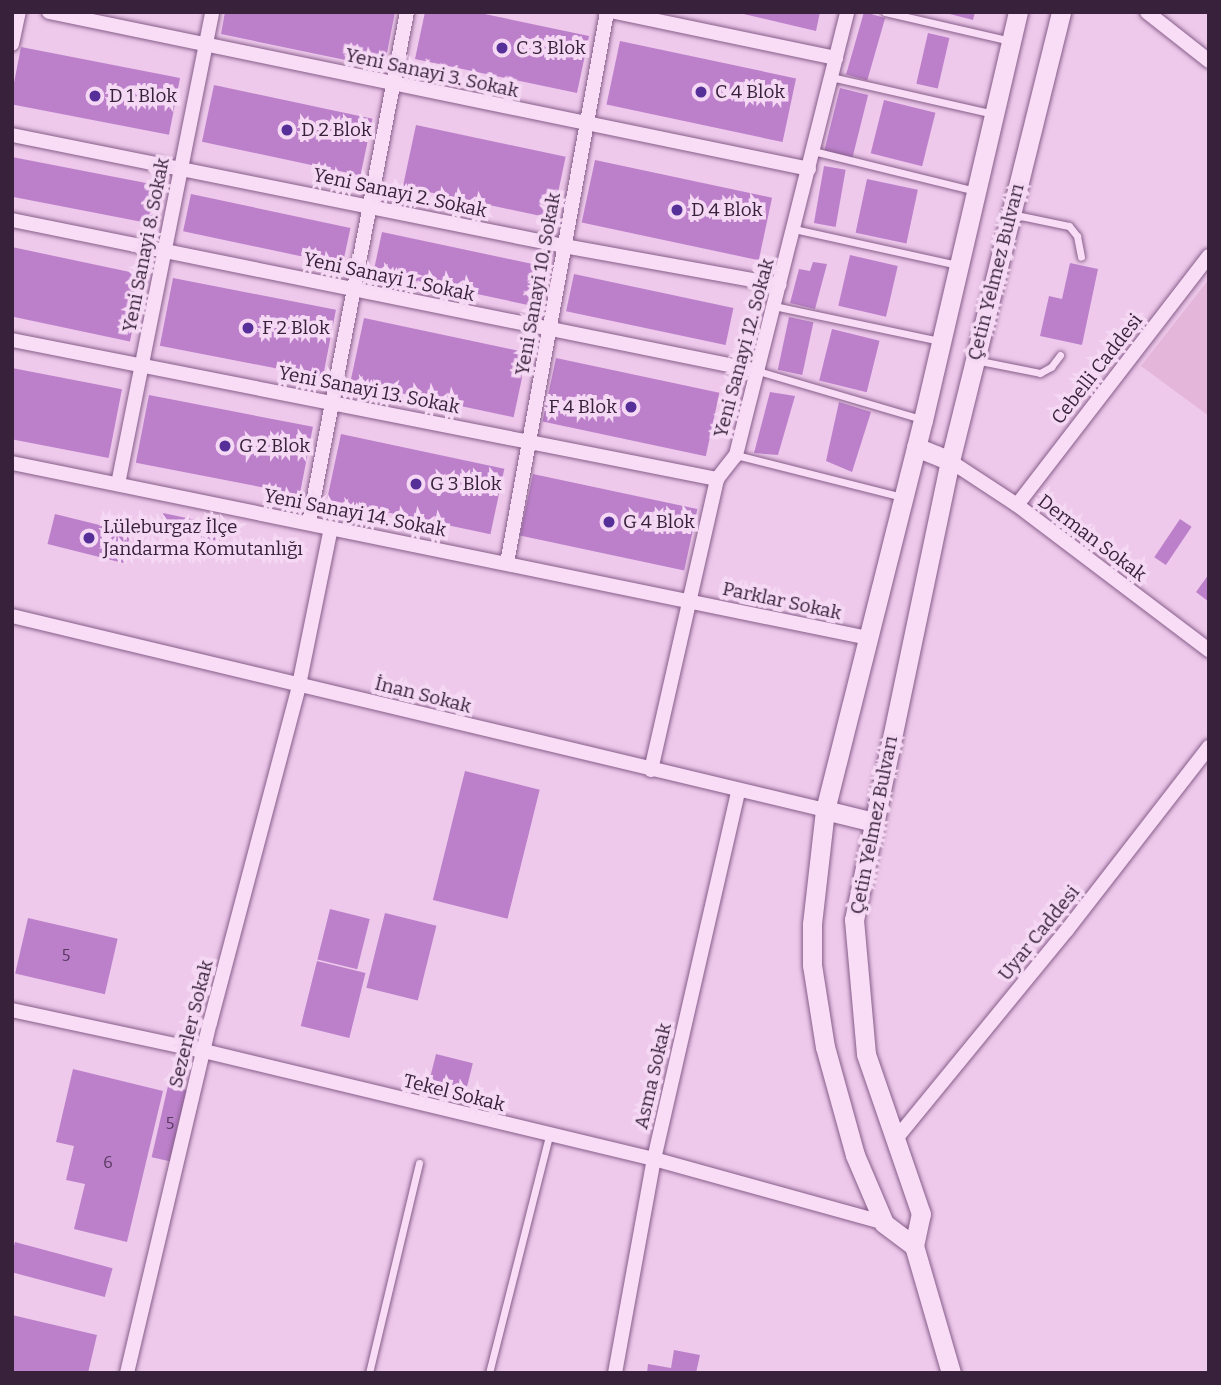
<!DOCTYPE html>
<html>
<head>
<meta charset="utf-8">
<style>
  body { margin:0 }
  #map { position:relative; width:1221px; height:1385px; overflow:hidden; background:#eec9eb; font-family:Bitter,serif }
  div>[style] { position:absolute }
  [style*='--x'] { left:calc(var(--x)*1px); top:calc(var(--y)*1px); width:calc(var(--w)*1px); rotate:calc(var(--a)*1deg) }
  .farmland>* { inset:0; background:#e4b6d9 }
  .building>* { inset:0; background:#bc80cb; transform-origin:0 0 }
  .roads { filter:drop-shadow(0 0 2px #865e8a) drop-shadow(0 0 2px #865e8a) }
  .lane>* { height:7px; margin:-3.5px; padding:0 3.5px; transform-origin:3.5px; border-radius:3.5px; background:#f9dcf6 }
  .street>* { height:14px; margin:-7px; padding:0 7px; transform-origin:7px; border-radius:7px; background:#f9dcf6 }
  .secondary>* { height:19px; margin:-9.5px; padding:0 9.5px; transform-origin:9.5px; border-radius:9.5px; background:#f9dcf6 }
  .dots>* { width:19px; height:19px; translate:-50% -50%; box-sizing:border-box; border:4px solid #f5d8f3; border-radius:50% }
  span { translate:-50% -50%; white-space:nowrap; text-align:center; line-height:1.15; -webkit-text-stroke:7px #f5d8f3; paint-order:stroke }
  .number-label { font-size:16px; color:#58395f }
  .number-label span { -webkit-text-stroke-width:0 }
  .poi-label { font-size:19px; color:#37213b }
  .left { translate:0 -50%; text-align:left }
  .right { translate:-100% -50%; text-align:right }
  .street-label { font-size:19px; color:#37213b }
  .frame { position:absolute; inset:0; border:14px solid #37213b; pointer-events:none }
</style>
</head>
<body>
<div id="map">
  <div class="farmland">
    <div style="clip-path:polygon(1209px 279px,1209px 416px,1141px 366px)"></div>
  </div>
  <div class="building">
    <div style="clip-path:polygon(225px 12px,395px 12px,384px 68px,221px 34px)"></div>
    <div style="clip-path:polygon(425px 12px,475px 12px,589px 36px,577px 93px,415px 59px)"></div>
    <div style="clip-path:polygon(735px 12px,820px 12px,816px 31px)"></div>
    <div style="left:864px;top:12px;width:22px;height:65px;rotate:16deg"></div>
    <div style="clip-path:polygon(942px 12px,975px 12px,973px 20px)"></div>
    <div style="left:928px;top:33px;width:22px;height:52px;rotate:13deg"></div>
    <div style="left:620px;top:41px;width:180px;height:65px;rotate:12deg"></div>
    <div style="left:21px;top:47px;width:162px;height:58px;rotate:11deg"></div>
    <div style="left:214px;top:85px;width:162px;height:58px;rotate:12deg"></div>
    <div style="left:840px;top:88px;width:29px;height:65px;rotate:14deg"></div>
    <div style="left:884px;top:100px;width:53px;height:55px;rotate:14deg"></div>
    <div style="left:416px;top:125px;width:153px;height:63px;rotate:12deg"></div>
    <div style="left:12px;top:157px;width:151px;height:39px;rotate:11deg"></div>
    <div style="left:595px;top:160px;width:181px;height:64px;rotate:12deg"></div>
    <div style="left:824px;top:166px;width:22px;height:58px;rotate:10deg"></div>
    <div style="left:867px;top:179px;width:52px;height:55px;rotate:12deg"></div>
    <div style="left:191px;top:194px;width:163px;height:38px;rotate:12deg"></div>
    <div style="left:382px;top:232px;width:165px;height:41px;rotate:12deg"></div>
    <div style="left:12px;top:247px;width:135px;height:68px;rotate:12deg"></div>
    <div style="left:850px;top:255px;width:49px;height:52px;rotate:13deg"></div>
    <div style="clip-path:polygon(813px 262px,827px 264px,815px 309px,790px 303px,799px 269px,810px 271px)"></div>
    <div style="clip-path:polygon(1070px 263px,1098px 269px,1082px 345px,1040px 336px,1049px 296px,1062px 299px)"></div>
    <div style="left:574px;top:274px;width:163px;height:38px;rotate:12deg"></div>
    <div style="left:173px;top:278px;width:166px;height:69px;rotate:11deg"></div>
    <div style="left:789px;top:317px;width:25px;height:54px;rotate:12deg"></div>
    <div style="left:364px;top:318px;width:167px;height:66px;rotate:12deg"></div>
    <div style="left:832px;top:329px;width:49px;height:53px;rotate:14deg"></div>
    <div style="left:556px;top:358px;width:167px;height:65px;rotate:12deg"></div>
    <div style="left:12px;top:368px;width:112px;height:70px;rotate:11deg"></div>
    <div style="clip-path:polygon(770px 392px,795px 396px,778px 455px,754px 453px)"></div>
    <div style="left:149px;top:395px;width:167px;height:69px;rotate:11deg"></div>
    <div style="clip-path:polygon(839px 402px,871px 412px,852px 472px,826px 461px)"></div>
    <div style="left:341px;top:434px;width:167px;height:67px;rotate:12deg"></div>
    <div style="left:533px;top:474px;width:168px;height:63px;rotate:12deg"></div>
    <div style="left:163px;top:513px;width:61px;height:16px;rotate:12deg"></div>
    <div style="left:55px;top:514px;width:78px;height:31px;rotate:14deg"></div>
    <div style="left:1180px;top:519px;width:14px;height:46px;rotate:34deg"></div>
    <div style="clip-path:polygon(1209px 574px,1209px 602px,1196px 592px)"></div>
    <div style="left:465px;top:771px;width:77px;height:133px;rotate:14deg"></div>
    <div style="left:330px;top:909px;width:41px;height:52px;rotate:14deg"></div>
    <div style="left:385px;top:913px;width:53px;height:77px;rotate:14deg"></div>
    <div style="left:28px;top:918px;width:92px;height:57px;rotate:13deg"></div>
    <div style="left:317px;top:961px;width:50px;height:67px;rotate:14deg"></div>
    <div style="left:436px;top:1054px;width:38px;height:26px;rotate:14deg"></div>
    <div style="clip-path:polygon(73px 1069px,163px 1091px,127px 1242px,74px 1229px,85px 1184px,66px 1180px,74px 1146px,56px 1142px)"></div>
    <div style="left:168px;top:1086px;width:22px;height:73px;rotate:13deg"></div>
    <div style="left:15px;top:1242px;width:101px;height:30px;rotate:15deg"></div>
    <div style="clip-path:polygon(12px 1315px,97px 1335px,88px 1373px,12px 1373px)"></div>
    <div style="clip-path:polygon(674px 1350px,700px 1355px,696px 1373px,647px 1373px,648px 1364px,671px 1368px)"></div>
  </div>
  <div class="roads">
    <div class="lane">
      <div style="--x:885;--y:12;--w:129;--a:13"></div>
      <div style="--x:831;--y:77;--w:167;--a:12.8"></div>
      <div style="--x:813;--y:151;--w:168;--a:13.8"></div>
      <div style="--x:1011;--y:214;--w:59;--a:11.7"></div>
      <div style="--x:1069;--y:226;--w:13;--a:51"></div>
      <div style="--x:1077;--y:236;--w:21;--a:79"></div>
      <div style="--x:794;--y:229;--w:168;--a:12.4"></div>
      <div style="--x:774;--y:306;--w:170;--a:11.9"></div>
      <div style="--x:975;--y:360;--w:66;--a:11.3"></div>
      <div style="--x:1040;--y:373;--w:13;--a:-29"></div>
      <div style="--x:1051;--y:367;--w:15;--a:-53"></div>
      <div style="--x:758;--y:371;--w:170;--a:16.4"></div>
      <div style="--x:736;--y:455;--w:171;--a:14.2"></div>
      <div style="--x:369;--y:1373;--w:216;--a:-76.6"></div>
      <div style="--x:489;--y:1373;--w:244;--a:-75.8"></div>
    </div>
    <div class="street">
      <div style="--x:49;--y:12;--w:776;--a:11.67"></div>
      <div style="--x:615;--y:12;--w:226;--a:11.8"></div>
      <div style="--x:1147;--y:12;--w:79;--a:38.3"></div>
      <div style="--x:12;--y:44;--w:33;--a:-78"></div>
      <div style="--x:12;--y:135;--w:563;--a:11.37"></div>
      <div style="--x:564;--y:246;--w:219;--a:10.2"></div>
      <div style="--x:12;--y:220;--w:761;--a:11.44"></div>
      <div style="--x:12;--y:340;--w:719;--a:11.15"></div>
      <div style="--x:950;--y:461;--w:80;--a:33.3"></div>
      <div style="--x:1017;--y:505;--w:241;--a:37.1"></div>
      <div style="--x:12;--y:463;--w:874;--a:11.55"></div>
      <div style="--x:118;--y:484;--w:481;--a:-78.7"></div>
      <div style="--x:1017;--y:505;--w:314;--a:-52.4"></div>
      <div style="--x:309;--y:523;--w:520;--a:-79.14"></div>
      <div style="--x:507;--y:563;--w:560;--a:-79.71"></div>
      <div style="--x:12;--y:616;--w:836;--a:13.42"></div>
      <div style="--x:651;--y:770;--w:298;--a:-77.2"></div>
      <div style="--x:717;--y:479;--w:31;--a:-52"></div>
      <div style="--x:736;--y:455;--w:457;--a:-75.9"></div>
      <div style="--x:12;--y:1010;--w:196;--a:12.1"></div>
      <div style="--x:204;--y:1051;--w:463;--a:13.5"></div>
      <div style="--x:654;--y:1159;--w:239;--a:15.5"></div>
      <div style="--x:895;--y:1140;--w:271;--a:-50.7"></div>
      <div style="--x:1067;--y:930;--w:232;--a:-52.2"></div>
      <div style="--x:127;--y:1373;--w:360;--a:-76.7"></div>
      <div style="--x:210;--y:1023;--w:350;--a:-75.2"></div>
      <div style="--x:299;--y:685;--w:160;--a:-78.5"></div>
      <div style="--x:615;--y:1373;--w:218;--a:-79.7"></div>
      <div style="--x:654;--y:1159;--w:377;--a:-77.1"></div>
    </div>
    <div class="secondary">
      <div style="--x:916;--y:447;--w:37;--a:22"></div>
      <div style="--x:825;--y:810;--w:50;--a:13.8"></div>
      <div style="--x:914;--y:1246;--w:38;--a:-143"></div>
      <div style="--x:884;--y:1223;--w:74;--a:-113.1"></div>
      <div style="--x:855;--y:1155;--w:112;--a:-105.5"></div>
      <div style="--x:825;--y:1047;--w:83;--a:-99"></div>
      <div style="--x:812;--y:965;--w:41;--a:-90"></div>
      <div style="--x:812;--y:924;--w:115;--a:-83.5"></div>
      <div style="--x:825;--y:810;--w:402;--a:-75.9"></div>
      <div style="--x:923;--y:420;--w:419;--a:-76.9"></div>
      <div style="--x:951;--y:1373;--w:132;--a:-106.2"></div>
      <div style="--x:914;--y:1246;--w:33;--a:-78"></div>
      <div style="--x:921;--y:1214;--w:169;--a:-109"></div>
      <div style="--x:866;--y:1054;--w:135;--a:-95.1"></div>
      <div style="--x:854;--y:920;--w:469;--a:-78.2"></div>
      <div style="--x:950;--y:461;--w:463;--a:-76.1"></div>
    </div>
  </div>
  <div class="dots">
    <div style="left:502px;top:48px;background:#562f98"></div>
    <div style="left:701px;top:92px;background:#562f98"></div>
    <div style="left:95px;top:96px;background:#562f98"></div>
    <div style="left:287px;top:130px;background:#562f98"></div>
    <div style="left:677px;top:210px;background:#562f98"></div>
    <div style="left:248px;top:328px;background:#562f98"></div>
    <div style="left:631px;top:407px;background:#562f98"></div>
    <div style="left:225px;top:446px;background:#562f98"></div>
    <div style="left:416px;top:484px;background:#562f98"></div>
    <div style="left:609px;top:522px;background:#562f98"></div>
    <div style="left:89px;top:538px;background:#562f98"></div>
  </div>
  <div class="number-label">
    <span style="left:66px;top:956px">5</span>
    <span style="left:170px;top:1124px">5</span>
    <span style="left:108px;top:1163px">6</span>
  </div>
  <div class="poi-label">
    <span class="left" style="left:516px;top:48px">C 3 Blok</span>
    <span class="left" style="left:715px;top:92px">C 4 Blok</span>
    <span class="left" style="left:109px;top:96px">D 1 Blok</span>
    <span class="left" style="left:301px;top:130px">D 2 Blok</span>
    <span class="left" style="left:691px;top:210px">D 4 Blok</span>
    <span class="left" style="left:262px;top:328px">F 2 Blok</span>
    <span class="right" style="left:617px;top:407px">F 4 Blok</span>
    <span class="left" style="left:239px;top:446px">G 2 Blok</span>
    <span class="left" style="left:430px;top:484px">G 3 Blok</span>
    <span class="left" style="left:623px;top:522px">G 4 Blok</span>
    <span class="left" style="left:103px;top:538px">Lüleburgaz İlçe<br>Jandarma Komutanlığı</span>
  </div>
  <div class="street-label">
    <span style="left:432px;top:73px;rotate:12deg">Yeni Sanayi 3. Sokak</span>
    <span style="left:400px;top:193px;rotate:12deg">Yeni Sanayi 2. Sokak</span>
    <span style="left:146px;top:245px;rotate:-79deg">Yeni Sanayi 8. Sokak</span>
    <span style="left:996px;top:272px;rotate:-76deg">Çetin Yelmez Bulvarı</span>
    <span style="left:389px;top:277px;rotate:12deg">Yeni Sanayi 1. Sokak</span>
    <span style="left:538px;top:284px;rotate:-80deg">Yeni Sanayi 10. Sokak</span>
    <span style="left:744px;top:348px;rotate:-75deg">Yeni Sanayi 12. Sokak</span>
    <span style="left:1097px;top:369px;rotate:-52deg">Cebelli Caddesi</span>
    <span style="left:369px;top:390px;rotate:11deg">Yeni Sanayi 13. Sokak</span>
    <span style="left:355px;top:513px;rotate:11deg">Yeni Sanayi 14. Sokak</span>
    <span style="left:1092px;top:538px;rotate:37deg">Derman Sokak</span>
    <span style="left:782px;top:601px;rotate:12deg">Parklar Sokak</span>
    <span style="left:423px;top:695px;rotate:14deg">İnan Sokak</span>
    <span style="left:874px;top:825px;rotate:-79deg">Çetin Yelmez Bulvarı</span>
    <span style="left:1039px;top:933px;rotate:-51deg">Uyar Caddesi</span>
    <span style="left:191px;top:1024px;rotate:-76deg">Sezerler Sokak</span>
    <span style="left:653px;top:1076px;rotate:-77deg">Asma Sokak</span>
    <span style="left:454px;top:1093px;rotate:14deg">Tekel Sokak</span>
  </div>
  <div class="frame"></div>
</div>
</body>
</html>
